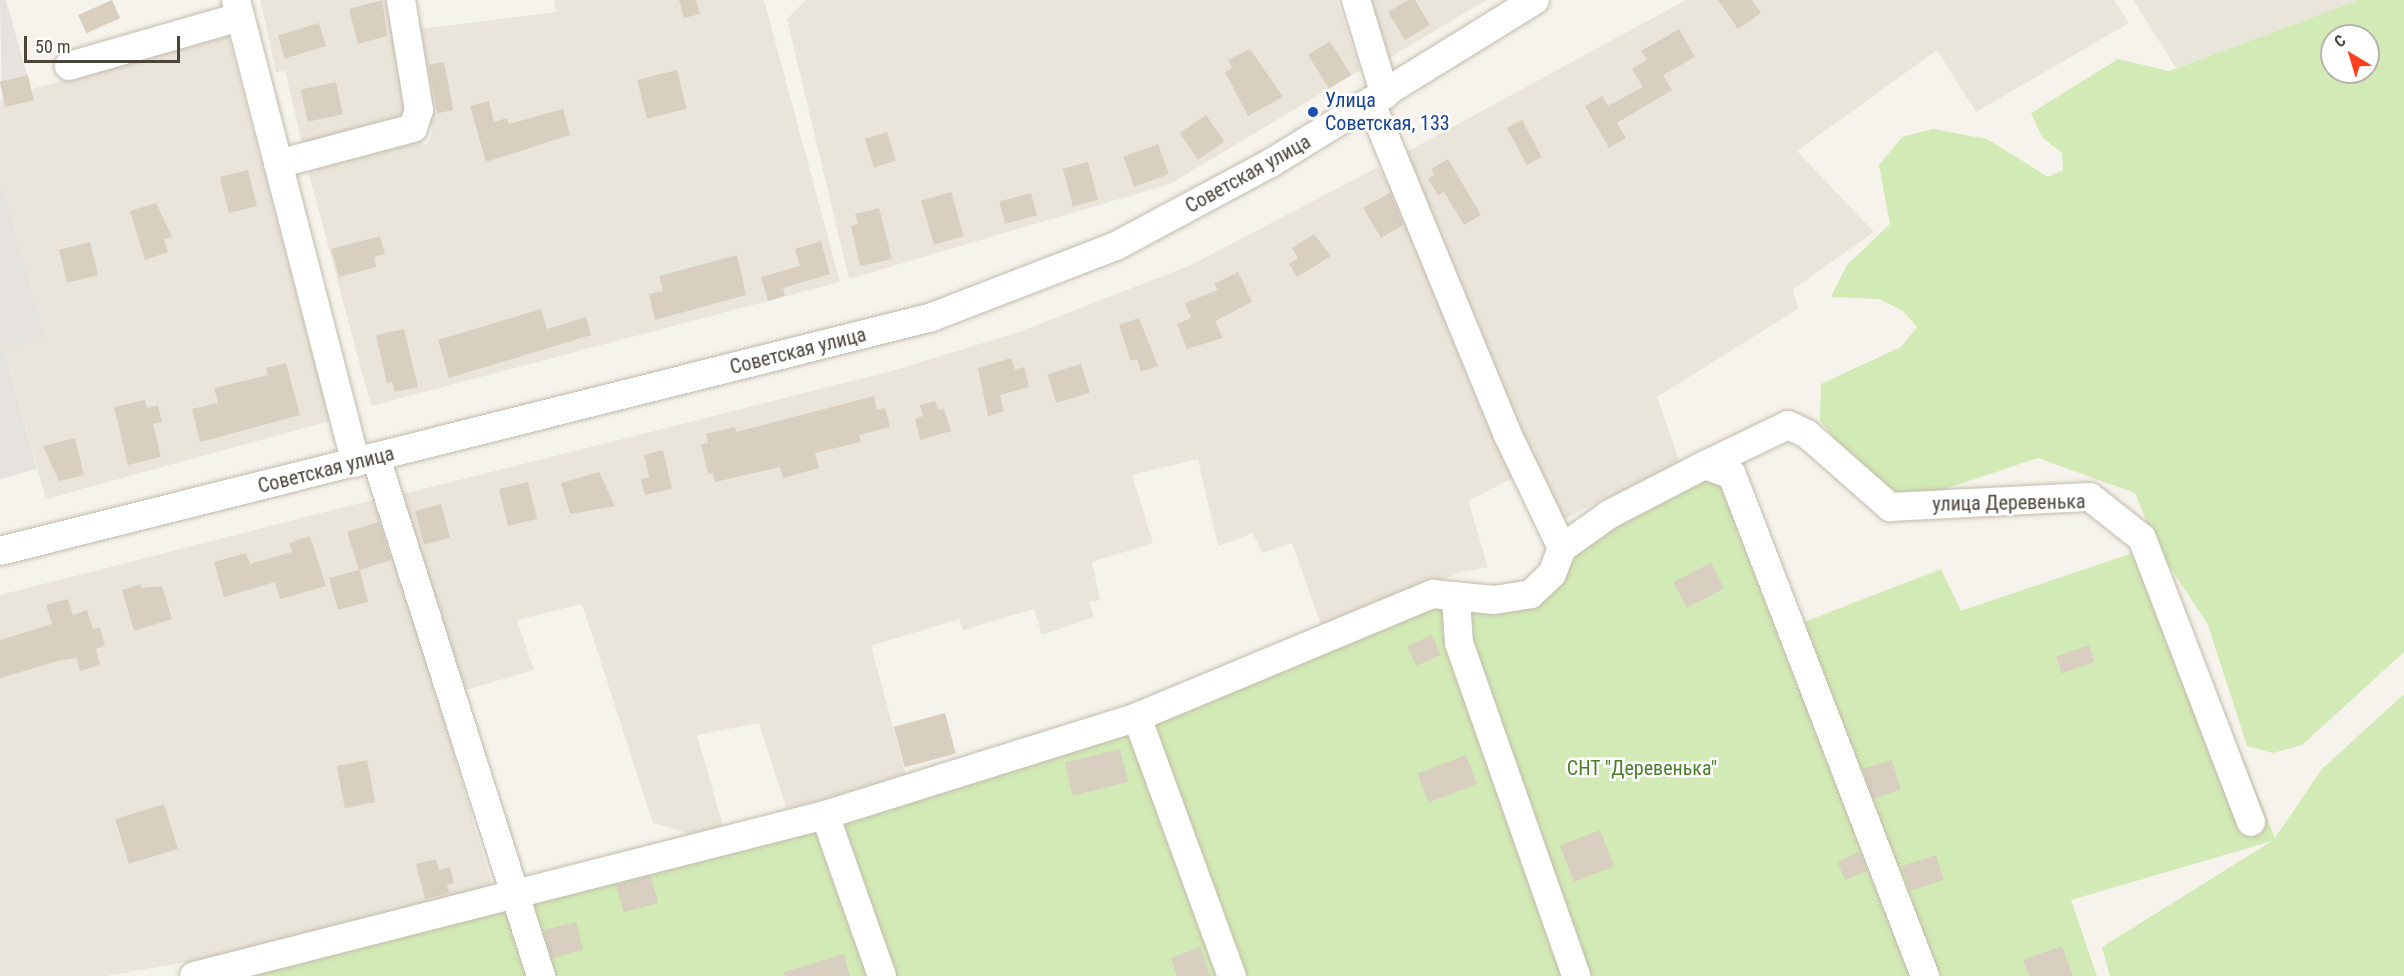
<!DOCTYPE html>
<html>
<head>
<meta charset="utf-8">
<style>
  body { margin:0 }
  #map { position:relative; width:2404px; height:976px; overflow:hidden; background:#f6f3ec; font-family:"Roboto Condensed",sans-serif }
  div>[style] { position:absolute }
  [style*='--x'] { left:calc(var(--x)*1px); top:calc(var(--y)*1px); width:calc(var(--w)*1px); rotate:calc(var(--a)*1deg) }
  .residential>* { inset:0; background:#eae5da }
  .industrial>* { inset:0; background:#e6e2dd }
  .green>* { inset:0; background:#d2eab5 }
  .building>* { inset:0; background:#d8cfc1; transform-origin:0 0 }
  .roads { filter:drop-shadow(0 0 2px #c2bbae) drop-shadow(0 0 2px #c2bbae) }
  .minor>* { height:28px; margin:-14px; padding:0 14px; transform-origin:14px; border-radius:14px; background:#fff }
  .dots>* { width:16px; height:16px; translate:-50% -50%; box-sizing:border-box; border:3px solid #fff; border-radius:50% }
  span { translate:-50% -50%; white-space:nowrap; text-align:center; line-height:1.15; -webkit-text-stroke:5px #fff; paint-order:stroke }
  .transit-label { font-size:20px; color:#164399 }
  .left { translate:0 -50%; text-align:left }
  .street-label { font-size:20px; color:#4b4439 }
  .park-label { font-size:20px; color:#4a7f2a }
  .north { position:absolute; left:2320px; top:24px; width:60px; height:60px; box-sizing:border-box; background:#fff; border:2px solid #b7b4b0; border-radius:50%; rotate:322deg; font-size:16px; font-weight:700; line-height:24px; text-align:center; color:#4b4439 }
  .north::after { content:''; display:block; margin:auto; width:21px; height:27px; background:#fc3f1d; clip-path:polygon(50% 0,100% 100%,50% 72%,0 100%) }
  .scale { position:absolute; left:24px; top:36px; width:156px; height:27px; box-sizing:border-box; border:3px solid #4b4439; border-top:0; padding-left:8px; font-size:18px; line-height:21px; white-space:nowrap; color:#4b4439; -webkit-text-stroke:4px #fff; paint-order:stroke }
</style>
</head>
<body>
<div id="map">
  <div class="residential">
    <div style="clip-path:polygon(260px 0,391px 0,403px 48px,396px 62px,408px 123px,304px 151px,285px 71px,276px 72px)"></div>
    <div style="clip-path:polygon(554px 0,764px 0,840px 282px,371px 406px,307px 167px,412px 135px,426px 145px,432px 134px,421px 29px,556px 12px)"></div>
    <div style="clip-path:polygon(806px 0,1337px 0,1360px 70px,1170px 184px,849px 279px,787px 19px)"></div>
    <div style="clip-path:polygon(1367px 0,1487px 0,1387px 59px)"></div>
    <div style="clip-path:polygon(1686px 0,2114px 0,2129px 23px,1976px 112px,1937px 50px,1797px 151px,1874px 232px,1793px 289px,1798px 309px,1657px 397px,1680px 463px,1558px 522px,1401px 155px)"></div>
    <div style="clip-path:polygon(2133px 0,2359px 0,2176px 68px)"></div>
    <div style="clip-path:polygon(228px 36px,330px 421px,46px 499px,5px 350px,46px 337px,0 177px,0 99px,2px 107px,34px 100px,32px 89px)"></div>
    <div style="clip-path:polygon(1378px 167px,1393px 191px,1515px 477px,1468px 501px,1488px 567px,1458px 573px,1322px 628px,1292px 543px,1262px 553px,1253px 533px,1218px 546px,1198px 459px,1132px 475px,1153px 543px,1092px 562px,1100px 600px,1089px 602px,1094px 617px,1042px 635px,1034px 609px,963px 630px,959px 619px,871px 646px,908px 782px,786px 808px,759px 723px,697px 735px,723px 826px,690px 834px,653px 823px,582px 604px,517px 620px,534px 670px,462px 691px,402px 494px,892px 371px,1019px 332px,1191px 265px)"></div>
    <div style="clip-path:polygon(380px 498px,493px 889px,227px 955px,106px 976px,0 976px,0 595px)"></div>
  </div>
  <div class="industrial">
    <div style="clip-path:polygon(0 0,6px 0,34px 100px,2px 108px)"></div>
    <div style="clip-path:polygon(0 177px,46px 338px,5px 350px,37px 469px,0 479px)"></div>
  </div>
  <div class="green">
    <div style="clip-path:polygon(evenodd,2359px 0,2404px 0,2404px 652px,2302px 745px,2273px 753px,2247px 746px,2208px 625px,2158px 549px,2275px 838px,2322px 769px,2404px 694px,2404px 976px,2110px 976px,2102px 947px,2272px 841px,2071px 900px,2097px 976px,194px 976px,825px 815px,1456px 600px,1552px 574px,1659px 486px,1732px 475px,1804px 622px,1941px 569px,1961px 611px,2156px 545px,2135px 493px,2038px 458px,1890px 507px,1820px 421px,1821px 384px,1901px 347px,1917px 327px,1903px 311px,1879px 299px,1831px 297px,1847px 265px,1890px 224px,1879px 165px,1902px 137px,1933px 129px,1987px 139px,2048px 177px,2063px 170px,2062px 153px,2042px 137px,2031px 113px,2118px 59px,2169px 71px,2359px 0,2332px 36px,2368px 36px,2368px 72px,2332px 72px,2332px 36px)"></div>
  </div>
  <div class="building">
    <div style="left:112px;top:0;width:20px;height:37px;rotate:66deg"></div>
    <div style="clip-path:polygon(382px 0,387px 36px,358px 44px,349px 9px)"></div>
    <div style="clip-path:polygon(679px 0,696px 0,700px 14px,684px 18px)"></div>
    <div style="clip-path:polygon(1408px 0,1415px 0,1430px 25px,1405px 40px,1388px 12px)"></div>
    <div style="clip-path:polygon(1718px 0,1752px 0,1761px 13px,1738px 29px)"></div>
    <div style="left:319px;top:23px;width:24px;height:43px;rotate:73deg"></div>
    <div style="clip-path:polygon(1679px 29px,1695px 57px,1663px 75px,1672px 90px,1617px 123px,1626px 138px,1609px 148px,1585px 106px,1602px 96px,1608px 106px,1643px 87px,1632px 69px,1647px 60px,1641px 51px)"></div>
    <div style="left:1330px;top:41px;width:40px;height:26px;rotate:58deg"></div>
    <div style="clip-path:polygon(1250px 49px,1283px 97px,1248px 116px,1225px 72px,1232px 68px,1228px 60px)"></div>
    <div style="left:444px;top:62px;width:49px;height:16px;rotate:79deg"></div>
    <div style="left:677px;top:70px;width:40px;height:41px;rotate:76deg"></div>
    <div style="left:28px;top:75px;width:26px;height:29px;rotate:77deg"></div>
    <div style="left:336px;top:82px;width:33px;height:36px;rotate:78deg"></div>
    <div style="clip-path:polygon(489px 101px,494px 122px,507px 118px,509px 124px,563px 109px,570px 135px,486px 162px,470px 106px)"></div>
    <div style="left:1206px;top:115px;width:32px;height:32px;rotate:55deg"></div>
    <div style="left:1522px;top:120px;width:42px;height:17px;rotate:62deg"></div>
    <div style="left:887px;top:132px;width:30px;height:23px;rotate:73deg"></div>
    <div style="left:1158px;top:144px;width:32px;height:37px;rotate:70deg"></div>
    <div style="clip-path:polygon(1448px 159px,1481px 215px,1464px 225px,1444px 192px,1438px 195px,1428px 179px,1434px 175px,1431px 169px)"></div>
    <div style="left:1088px;top:162px;width:39px;height:26px;rotate:75deg"></div>
    <div style="left:248px;top:170px;width:37px;height:29px;rotate:76deg"></div>
    <div style="left:951px;top:192px;width:46px;height:31px;rotate:74deg"></div>
    <div style="left:1031px;top:193px;width:23px;height:33px;rotate:75deg"></div>
    <div style="clip-path:polygon(1390px 193px,1403px 225px,1381px 238px,1363px 208px)"></div>
    <div style="clip-path:polygon(156px 203px,172px 237px,164px 239px,168px 252px,145px 260px,130px 211px)"></div>
    <div style="clip-path:polygon(879px 208px,892px 259px,860px 266px,851px 226px,858px 224px,855px 214px)"></div>
    <div style="clip-path:polygon(1314px 234px,1331px 256px,1297px 277px,1289px 264px,1298px 258px,1292px 248px)"></div>
    <div style="clip-path:polygon(380px 236px,385px 254px,374px 257px,376px 267px,339px 277px,331px 249px)"></div>
    <div style="clip-path:polygon(821px 241px,830px 274px,783px 288px,785px 296px,768px 301px,761px 277px,800px 266px,795px 249px)"></div>
    <div style="left:90px;top:242px;width:34px;height:32px;rotate:76deg"></div>
    <div style="clip-path:polygon(737px 255px,746px 295px,655px 320px,649px 294px,663px 291px,659px 276px)"></div>
    <div style="clip-path:polygon(1238px 272px,1252px 302px,1215px 321px,1223px 338px,1187px 349px,1177px 324px,1191px 318px,1185px 303px,1218px 290px,1214px 284px)"></div>
    <div style="clip-path:polygon(541px 309px,547px 329px,586px 317px,591px 335px,449px 378px,438px 340px)"></div>
    <div style="clip-path:polygon(1139px 318px,1158px 366px,1141px 372px,1137px 359px,1131px 361px,1119px 325px)"></div>
    <div style="clip-path:polygon(404px 329px,418px 387px,395px 392px,392px 382px,387px 383px,376px 335px)"></div>
    <div style="clip-path:polygon(1011px 358px,1015px 370px,1024px 367px,1029px 387px,1000px 395px,1004px 411px,988px 416px,978px 368px)"></div>
    <div style="clip-path:polygon(286px 363px,300px 415px,200px 442px,192px 409px,218px 403px,214px 388px,268px 375px,266px 368px)"></div>
    <div style="left:1081px;top:364px;width:30px;height:35px;rotate:73deg"></div>
    <div style="clip-path:polygon(874px 396px,877px 410px,885px 408px,890px 427px,859px 435px,861px 442px,815px 453px,819px 468px,783px 478px,780px 467px,715px 482px,713px 473px,708px 474px,701px 444px,708px 443px,706px 434px,735px 427px,736px 432px)"></div>
    <div style="clip-path:polygon(145px 400px,147px 408px,158px 405px,162px 422px,153px 424px,161px 457px,128px 465px,114px 407px)"></div>
    <div style="clip-path:polygon(935px 401px,938px 410px,944px 409px,951px 431px,920px 440px,915px 419px,923px 416px,920px 405px)"></div>
    <div style="clip-path:polygon(75px 438px,84px 475px,59px 481px,43px 446px)"></div>
    <div style="clip-path:polygon(663px 450px,672px 489px,645px 495px,641px 479px,649px 477px,644px 455px)"></div>
    <div style="clip-path:polygon(599px 472px,615px 506px,570px 514px,561px 483px)"></div>
    <div style="left:528px;top:482px;width:38px;height:30px;rotate:76deg"></div>
    <div style="left:441px;top:504px;width:35px;height:27px;rotate:75deg"></div>
    <div style="clip-path:polygon(379px 522px,391px 560px,360px 570px,368px 602px,338px 610px,329px 578px,359px 570px,347px 532px)"></div>
    <div style="clip-path:polygon(310px 536px,326px 586px,280px 599px,275px 582px,224px 597px,214px 562px,246px 553px,250px 564px,292px 552px,289px 543px)"></div>
    <div style="left:1711px;top:563px;width:29px;height:42px;rotate:63deg"></div>
    <div style="clip-path:polygon(141px 584px,142px 588px,162px 586px,172px 619px,134px 631px,122px 590px)"></div>
    <div style="clip-path:polygon(68px 599px,73px 615px,87px 610px,93px 629px,100px 627px,105px 646px,96px 649px,100px 665px,80px 671px,77px 658px,61px 660px,0 678px,0 640px,52px 624px,46px 605px)"></div>
    <div style="left:1432px;top:635px;width:22px;height:27px;rotate:66deg"></div>
    <div style="left:2089px;top:645px;width:18px;height:35px;rotate:71deg"></div>
    <div style="left:945px;top:713px;width:42px;height:53px;rotate:75deg"></div>
    <div style="left:1120px;top:749px;width:34px;height:57px;rotate:76deg"></div>
    <div style="left:1466px;top:755px;width:31px;height:52px;rotate:69deg"></div>
    <div style="left:367px;top:760px;width:43px;height:31px;rotate:79deg"></div>
    <div style="left:1892px;top:760px;width:31px;height:30px;rotate:73deg"></div>
    <div style="left:164px;top:804px;width:47px;height:51px;rotate:73deg"></div>
    <div style="left:1600px;top:830px;width:39px;height:43px;rotate:69deg"></div>
    <div style="left:1859px;top:852px;width:20px;height:24px;rotate:66deg"></div>
    <div style="left:1936px;top:855px;width:26px;height:36px;rotate:72deg"></div>
    <div style="clip-path:polygon(436px 859px,439px 870px,450px 867px,454px 883px,447px 885px,449px 893px,425px 899px,416px 864px)"></div>
    <div style="left:651px;top:876px;width:28px;height:36px;rotate:75deg"></div>
    <div style="left:576px;top:922px;width:29px;height:33px;rotate:76deg"></div>
    <div style="clip-path:polygon(2062px 946px,2073px 976px,2029px 976px,2023px 960px)"></div>
    <div style="clip-path:polygon(1200px 947px,1210px 976px,1177px 976px,1171px 958px)"></div>
    <div style="clip-path:polygon(844px 954px,850px 976px,785px 976px,784px 972px)"></div>
  </div>
  <div class="roads">
    <div class="minor">
      <div style="--x:236;--y:0;--w:478;--a:75.5"></div>
      <div style="--x:1356;--y:0;--w:99;--a:73"></div>
      <div style="--x:69;--y:66;--w:178;--a:-16"></div>
      <div style="--x:278;--y:164;--w:140;--a:-14.9"></div>
      <div style="--x:413;--y:128;--w:19;--a:-72"></div>
      <div style="--x:419;--y:110;--w:111;--a:-99.3"></div>
      <div style="--x:376;--y:458;--w:544;--a:72.33"></div>
      <div style="--x:1705;--y:465;--w:92;--a:-25.7"></div>
      <div style="--x:1788;--y:425;--w:21;--a:25"></div>
      <div style="--x:1807;--y:434;--w:111;--a:41.3"></div>
      <div style="--x:1890;--y:507;--w:200;--a:-2.9"></div>
      <div style="--x:2090;--y:497;--w:66;--a:38.3"></div>
      <div style="--x:2142;--y:538;--w:304;--a:69"></div>
      <div style="--x:1562;--y:548;--w:59;--a:-35.3"></div>
      <div style="--x:1610;--y:514;--w:107;--a:-27.3"></div>
      <div style="--x:1705;--y:465;--w:29;--a:20"></div>
      <div style="--x:1732;--y:475;--w:537;--a:68.93"></div>
      <div style="--x:0;--y:551;--w:961;--a:-14.09"></div>
      <div style="--x:932;--y:317;--w:197;--a:-21.1"></div>
      <div style="--x:1116;--y:246;--w:176;--a:-28.2"></div>
      <div style="--x:1271;--y:163;--w:310;--a:-31.7"></div>
      <div style="--x:1456;--y:600;--w:43;--a:86"></div>
      <div style="--x:1459;--y:643;--w:353;--a:70.6"></div>
      <div style="--x:1137;--y:717;--w:276;--a:69.9"></div>
      <div style="--x:825;--y:815;--w:171;--a:70.5"></div>
      <div style="--x:194;--y:976;--w:651;--a:-14.31"></div>
      <div style="--x:825;--y:815;--w:327;--a:-17.4"></div>
      <div style="--x:1137;--y:717;--w:321;--a:-22.6"></div>
      <div style="--x:1433;--y:594;--w:61;--a:5.6"></div>
      <div style="--x:1494;--y:600;--w:37;--a:-9"></div>
      <div style="--x:1531;--y:594;--w:29;--a:-44"></div>
      <div style="--x:1552;--y:574;--w:28;--a:-69"></div>
      <div style="--x:1562;--y:548;--w:127;--a:-115.6"></div>
      <div style="--x:1507;--y:433;--w:357;--a:-112.4"></div>
    </div>
  </div>
  <div class="dots">
    <div style="left:1313px;top:112px;background:#1a4fb4"></div>
  </div>
  <div class="transit-label">
    <span class="left" style="left:1325px;top:112px">Улица<br>Советская, 133</span>
  </div>
  <div class="street-label">
    <span style="left:1248px;top:174px;rotate:-29deg">Советская улица</span>
    <span style="left:798px;top:351px;rotate:-14deg">Советская улица</span>
    <span style="left:326px;top:470px;rotate:-14deg">Советская улица</span>
    <span style="left:2009px;top:503px;rotate:-1deg">улица Деревенька</span>
  </div>
  <div class="park-label">
    <span style="left:1642px;top:768px">СНТ "Деревенька"</span>
  </div>
  <div class="north">С</div>
  <div class="scale">50 m</div>
</div>
</body>
</html>
